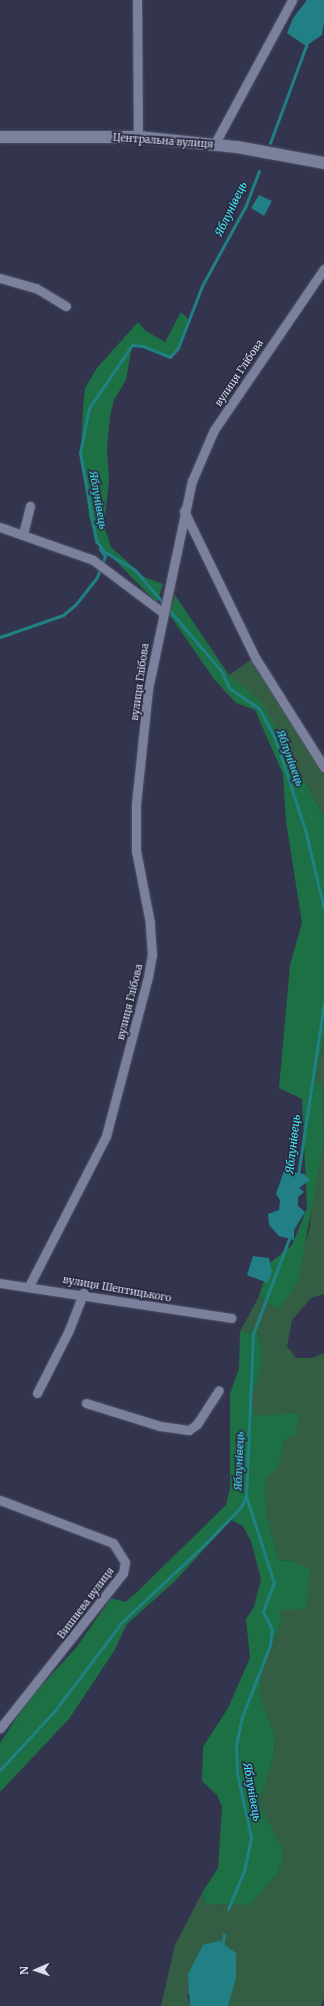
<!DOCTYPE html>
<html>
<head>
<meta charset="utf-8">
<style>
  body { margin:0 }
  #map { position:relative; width:324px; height:2006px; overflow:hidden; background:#32354d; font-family:Merriweather,serif }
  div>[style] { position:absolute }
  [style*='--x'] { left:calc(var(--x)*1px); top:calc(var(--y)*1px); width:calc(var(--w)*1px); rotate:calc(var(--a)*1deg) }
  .green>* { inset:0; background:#345e44 }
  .forest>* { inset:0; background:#1d7044 }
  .water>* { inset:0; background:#208085 }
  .stream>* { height:3px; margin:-1.5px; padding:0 1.5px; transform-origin:1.5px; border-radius:1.5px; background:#208085 }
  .roads { filter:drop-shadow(0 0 1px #505367) drop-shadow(0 0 1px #505367) }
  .minor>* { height:9px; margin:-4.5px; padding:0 4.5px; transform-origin:4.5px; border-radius:4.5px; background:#7b809c }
  .secondary>* { height:12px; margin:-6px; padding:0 6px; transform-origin:6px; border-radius:6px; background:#7b809c }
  span { translate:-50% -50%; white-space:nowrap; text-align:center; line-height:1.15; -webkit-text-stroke:3.5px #282b42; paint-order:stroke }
  .street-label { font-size:10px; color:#dcdfee }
  .water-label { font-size:11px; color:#43f0fa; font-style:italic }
  .north { position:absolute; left:16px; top:1950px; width:40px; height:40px; -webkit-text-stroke:3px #282b42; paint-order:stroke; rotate:268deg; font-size:11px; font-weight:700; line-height:16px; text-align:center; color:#dcdfee }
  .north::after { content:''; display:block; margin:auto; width:14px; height:18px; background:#dcdfee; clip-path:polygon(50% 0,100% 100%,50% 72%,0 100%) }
</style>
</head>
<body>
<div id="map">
  <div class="green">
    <div style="clip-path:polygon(258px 655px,324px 762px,324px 816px,278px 730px,229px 675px)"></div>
    <div style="clip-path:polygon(324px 1037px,324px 1294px,311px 1298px,292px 1320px,287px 1346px,296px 1358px,312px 1358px,324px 1353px,324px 1998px,321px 2006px,228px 2006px,229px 2002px,187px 1995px,190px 2006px,161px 2006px,175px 1945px,202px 1893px,206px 1904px,250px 1905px,277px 1874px,282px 1862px,283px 1849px,259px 1803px,274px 1755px,275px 1736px,260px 1696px,261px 1673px,281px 1623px,281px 1610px,293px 1561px,279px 1560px,267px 1518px,265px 1492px,266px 1476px,278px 1467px,284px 1440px,299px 1413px,255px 1417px,251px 1399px,261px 1369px,261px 1345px,258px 1333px,240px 1332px,259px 1296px,278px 1310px,298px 1283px,300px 1262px,310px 1227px,315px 1081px)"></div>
  </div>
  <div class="forest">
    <div style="clip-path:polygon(181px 312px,188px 319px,178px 348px,170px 357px,143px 346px,132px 346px,126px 380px,114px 400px,110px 416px,107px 448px,109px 480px,104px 526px,111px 547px,144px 577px,163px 584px,157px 603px,96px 541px,89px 516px,81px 450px,83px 407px,85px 388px,97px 368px,138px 322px,146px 331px,165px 342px)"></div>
    <div style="clip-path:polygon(175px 595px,229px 675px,263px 704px,324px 816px,324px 1037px,315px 1081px,322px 1087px,323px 1145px,298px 1283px,278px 1310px,259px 1296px,270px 1263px,292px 1245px,307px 1208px,302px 1099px,279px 1088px,290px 965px,302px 923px,286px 821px,283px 774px,255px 710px,236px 703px,214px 679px,169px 614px)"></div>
    <div style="clip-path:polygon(240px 1332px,258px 1333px,261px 1345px,261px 1369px,251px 1399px,255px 1416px,299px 1413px,296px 1434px,284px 1440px,278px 1468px,266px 1477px,265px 1492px,267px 1518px,279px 1560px,293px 1561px,310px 1569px,306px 1609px,281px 1610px,281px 1623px,261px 1673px,260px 1696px,275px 1736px,274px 1755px,259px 1803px,283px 1849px,282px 1862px,277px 1874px,250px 1905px,206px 1904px,202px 1893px,218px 1868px,222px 1807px,217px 1795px,202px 1781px,203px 1747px,228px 1708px,250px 1658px,246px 1619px,254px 1607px,261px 1579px,251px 1541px,243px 1526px,231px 1520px,174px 1582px,127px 1624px,114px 1651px,69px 1719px,0 1792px,0 1743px,28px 1700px,76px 1648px,111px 1598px,125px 1602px,135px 1594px,226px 1505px,230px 1488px,230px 1393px,239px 1369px)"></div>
  </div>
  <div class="water">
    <div style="clip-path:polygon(307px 0,324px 0,324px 22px,322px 35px,306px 46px,287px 33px,293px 18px)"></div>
    <div style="clip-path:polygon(259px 195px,272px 201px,264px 216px,251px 208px)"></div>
    <div style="clip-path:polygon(284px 1171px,304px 1174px,310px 1180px,299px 1188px,304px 1192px,298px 1197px,298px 1206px,305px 1212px,294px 1230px,294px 1240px,279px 1236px,269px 1225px,268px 1214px,279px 1210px,280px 1200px,276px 1194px)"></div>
    <div style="clip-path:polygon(253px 1256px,269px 1258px,272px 1272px,268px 1283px,247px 1275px)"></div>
    <div style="clip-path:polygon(219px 1941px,236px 1953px,236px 1978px,228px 2006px,190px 2006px,188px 1974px,203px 1945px)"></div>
  </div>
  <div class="stream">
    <div style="--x:270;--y:143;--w:107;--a:-69.7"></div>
    <div style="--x:259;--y:171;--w:39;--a:111"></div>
    <div style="--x:245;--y:207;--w:90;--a:118.6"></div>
    <div style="--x:202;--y:286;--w:66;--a:111.2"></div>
    <div style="--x:178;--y:348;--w:12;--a:132"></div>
    <div style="--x:170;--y:357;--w:29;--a:-158"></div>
    <div style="--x:143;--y:346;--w:11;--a:-175"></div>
    <div style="--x:132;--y:345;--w:76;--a:124.3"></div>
    <div style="--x:89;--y:408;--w:46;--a:101.3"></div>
    <div style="--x:80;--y:453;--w:89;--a:79.7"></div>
    <div style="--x:96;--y:541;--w:14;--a:51"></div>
    <div style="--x:105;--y:552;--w:35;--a:31"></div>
    <div style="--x:135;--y:570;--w:134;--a:49.5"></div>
    <div style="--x:222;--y:672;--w:17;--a:66"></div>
    <div style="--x:229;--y:688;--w:36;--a:34"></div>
    <div style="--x:259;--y:708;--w:32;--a:62"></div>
    <div style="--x:274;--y:736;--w:98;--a:71.6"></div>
    <div style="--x:305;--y:829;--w:82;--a:76.6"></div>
    <div style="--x:0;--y:637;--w:67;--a:-19.2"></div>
    <div style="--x:63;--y:615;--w:17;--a:-40"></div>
    <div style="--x:76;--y:604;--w:34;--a:-52"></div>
    <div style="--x:97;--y:577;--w:22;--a:-69"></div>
    <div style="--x:105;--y:556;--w:9;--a:-126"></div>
    <div style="--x:298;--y:1175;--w:174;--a:-81.4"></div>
    <div style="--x:0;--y:1770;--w:83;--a:-47.4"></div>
    <div style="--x:56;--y:1709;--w:109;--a:-52.8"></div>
    <div style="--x:122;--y:1622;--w:115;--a:-43.2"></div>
    <div style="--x:206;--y:1543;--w:50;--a:-45.8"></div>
    <div style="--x:241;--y:1507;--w:12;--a:-66"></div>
    <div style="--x:228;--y:1909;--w:41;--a:-67.2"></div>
    <div style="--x:244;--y:1871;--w:35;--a:-78"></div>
    <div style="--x:251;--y:1837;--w:66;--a:-102.3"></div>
    <div style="--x:237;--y:1773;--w:28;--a:-92"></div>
    <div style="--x:236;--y:1745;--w:29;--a:-78"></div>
    <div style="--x:242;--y:1717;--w:77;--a:-68.7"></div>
    <div style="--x:270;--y:1645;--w:16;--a:-83"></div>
    <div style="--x:272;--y:1629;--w:20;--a:-117"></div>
    <div style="--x:263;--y:1611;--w:30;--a:-69"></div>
    <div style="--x:274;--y:1583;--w:91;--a:-107.8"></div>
    <div style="--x:246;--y:1496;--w:162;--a:-87.5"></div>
    <div style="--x:253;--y:1334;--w:105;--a:-69.3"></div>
    <div style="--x:222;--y:1947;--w:13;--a:-81"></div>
  </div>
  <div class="roads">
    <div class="minor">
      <div style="--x:137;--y:0;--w:137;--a:89.6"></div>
      <div style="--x:214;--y:145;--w:165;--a:-61.7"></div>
      <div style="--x:0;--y:278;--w:37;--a:16"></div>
      <div style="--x:36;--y:288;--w:35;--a:31"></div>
      <div style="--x:184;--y:511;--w:165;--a:64.1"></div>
      <div style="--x:256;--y:659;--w:128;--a:57.8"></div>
      <div style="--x:0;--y:527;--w:99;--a:19.5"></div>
      <div style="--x:93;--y:560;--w:86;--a:37"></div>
      <div style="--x:23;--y:534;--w:29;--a:-76"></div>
      <div style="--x:0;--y:1283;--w:234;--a:8.6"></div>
      <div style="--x:29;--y:1286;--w:169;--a:-62.8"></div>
      <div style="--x:106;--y:1136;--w:164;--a:-75.2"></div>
      <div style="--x:148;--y:977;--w:22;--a:-80"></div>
      <div style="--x:152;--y:955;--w:32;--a:-94"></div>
      <div style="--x:150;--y:923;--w:74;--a:-100.9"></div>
      <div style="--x:136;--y:850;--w:46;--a:-90"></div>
      <div style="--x:136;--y:804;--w:116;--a:-84"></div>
      <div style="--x:148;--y:689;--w:213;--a:-78.1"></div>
      <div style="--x:192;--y:481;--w:56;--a:-66.7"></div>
      <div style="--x:214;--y:430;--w:195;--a:-55.7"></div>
      <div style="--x:37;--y:1393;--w:71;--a:-63.1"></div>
      <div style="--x:69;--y:1330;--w:40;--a:-69"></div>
      <div style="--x:86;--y:1403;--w:77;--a:17.3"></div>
      <div style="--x:160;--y:1426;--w:29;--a:8"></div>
      <div style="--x:189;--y:1430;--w:10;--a:-37"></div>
      <div style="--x:197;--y:1424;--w:40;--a:-57.1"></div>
      <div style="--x:0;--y:1500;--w:121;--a:20.8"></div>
      <div style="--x:113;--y:1543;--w:22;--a:58"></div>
      <div style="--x:125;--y:1562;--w:11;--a:100"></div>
      <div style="--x:123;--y:1573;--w:198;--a:128.4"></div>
    </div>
    <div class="secondary">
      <div style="--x:0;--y:137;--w:138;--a:0"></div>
      <div style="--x:138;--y:137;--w:100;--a:5.8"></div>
      <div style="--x:237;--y:147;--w:88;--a:10.4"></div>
    </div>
  </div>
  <div class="street-label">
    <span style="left:163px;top:141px;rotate:4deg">Центральна вулиця</span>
    <span style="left:239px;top:373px;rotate:-56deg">вулиця Глібова</span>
    <span style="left:140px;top:682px;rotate:-82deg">вулиця Глібова</span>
    <span style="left:130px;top:1002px;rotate:-76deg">вулиця Глібова</span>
    <span style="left:117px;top:1289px;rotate:10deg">вулиця Шептицького</span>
    <span style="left:86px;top:1603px;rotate:-53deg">Вишнева вулиця</span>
  </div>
  <div class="water-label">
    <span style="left:231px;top:209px;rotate:-64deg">Яблунівець</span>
    <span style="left:98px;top:500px;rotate:80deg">Яблунівець</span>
    <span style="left:290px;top:758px;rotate:70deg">Яблунівець</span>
    <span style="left:293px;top:1144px;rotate:-83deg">Яблунівець</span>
    <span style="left:239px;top:1461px;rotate:-88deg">Яблунівець</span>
    <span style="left:252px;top:1792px;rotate:80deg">Яблунівець</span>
  </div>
  <div class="north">N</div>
</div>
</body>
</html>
